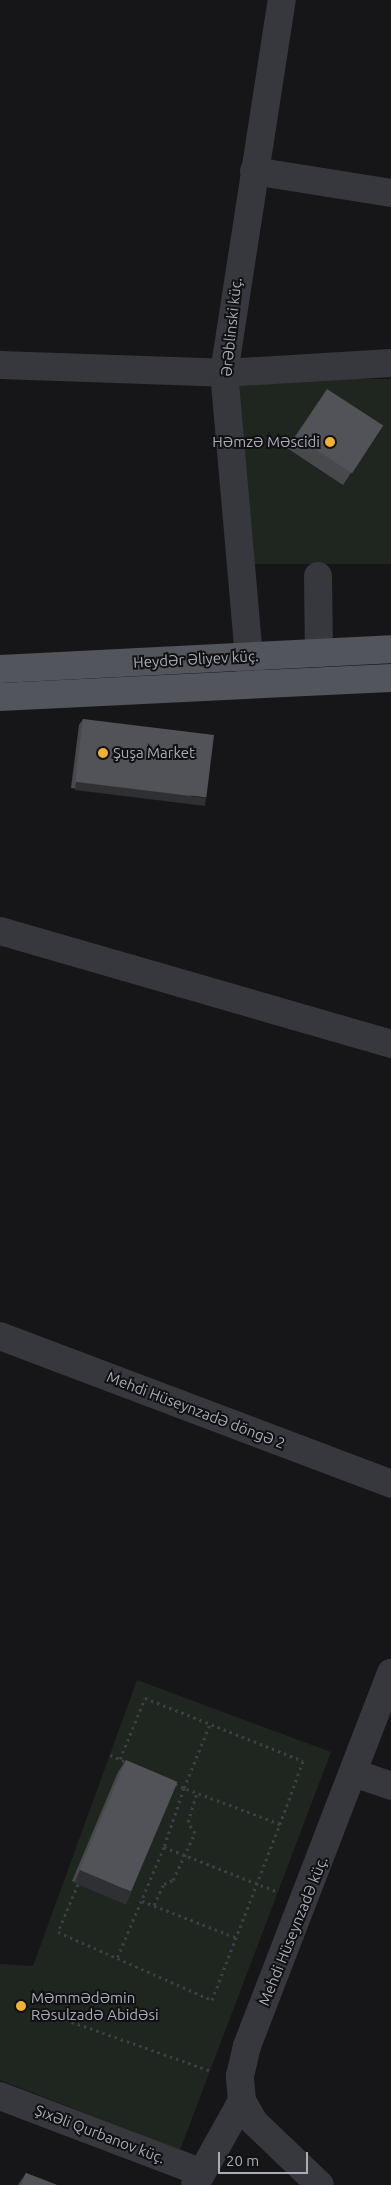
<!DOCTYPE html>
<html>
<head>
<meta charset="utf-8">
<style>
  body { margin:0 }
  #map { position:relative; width:391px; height:2185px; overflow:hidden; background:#161618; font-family:Ubuntu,sans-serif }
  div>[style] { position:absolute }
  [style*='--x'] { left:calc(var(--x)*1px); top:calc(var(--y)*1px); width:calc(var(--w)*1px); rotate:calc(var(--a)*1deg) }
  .green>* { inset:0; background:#1e261f; transform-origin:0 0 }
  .path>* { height:3px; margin-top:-1.5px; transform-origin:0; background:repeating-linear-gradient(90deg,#3d3f44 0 2.5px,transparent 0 6.5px) }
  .minor>* { height:28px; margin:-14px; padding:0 14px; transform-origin:14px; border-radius:14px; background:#37383d }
  .major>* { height:28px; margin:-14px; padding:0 14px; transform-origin:14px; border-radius:14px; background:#53555c }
  .wall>* { inset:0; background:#47494d }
  .shaded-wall>* { inset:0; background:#2f3033; transform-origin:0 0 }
  .building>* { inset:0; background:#525359; transform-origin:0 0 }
  .dots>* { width:14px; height:14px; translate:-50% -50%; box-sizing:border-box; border:2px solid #111113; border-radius:50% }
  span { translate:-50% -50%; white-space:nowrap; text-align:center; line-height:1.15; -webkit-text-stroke:4px #111113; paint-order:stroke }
  .street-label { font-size:15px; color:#a8adb8 }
  .poi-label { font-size:15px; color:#a8adb8 }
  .right { translate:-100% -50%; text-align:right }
  .left { translate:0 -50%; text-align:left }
  .scale { position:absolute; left:218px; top:2152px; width:90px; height:22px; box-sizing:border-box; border:2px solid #a8adb8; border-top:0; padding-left:6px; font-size:15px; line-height:18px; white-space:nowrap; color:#a8adb8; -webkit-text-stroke:4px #111113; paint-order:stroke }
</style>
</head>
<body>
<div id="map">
  <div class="green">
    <div style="left:391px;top:379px;width:185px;height:152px;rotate:90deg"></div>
    <div style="clip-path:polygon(137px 1680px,331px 1752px,180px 2150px,0 2080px,0 1964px,33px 1966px)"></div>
  </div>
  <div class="path">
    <div style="--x:110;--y:1755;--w:17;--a:24"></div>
    <div style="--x:120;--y:1759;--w:66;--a:-67.7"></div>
    <div style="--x:145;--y:1698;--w:170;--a:21.7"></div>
    <div style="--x:303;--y:1761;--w:67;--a:110.1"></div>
    <div style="--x:175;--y:1784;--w:10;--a:24"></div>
    <div style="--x:184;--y:1788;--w:69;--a:-67.9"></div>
    <div style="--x:164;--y:1847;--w:120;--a:21.4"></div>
    <div style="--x:78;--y:1884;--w:52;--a:112.6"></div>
    <div style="--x:58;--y:1932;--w:168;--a:23.8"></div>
    <div style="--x:212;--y:2000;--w:189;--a:-68.9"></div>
    <div style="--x:280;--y:1824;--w:103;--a:-159.4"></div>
    <div style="--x:184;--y:1788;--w:62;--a:108.7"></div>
    <div style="--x:164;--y:1847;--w:121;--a:112.9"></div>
    <div style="--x:142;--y:1901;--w:100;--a:21.2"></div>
    <div style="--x:154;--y:1905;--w:23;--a:-65"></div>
    <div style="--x:164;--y:1884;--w:10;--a:-24"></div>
    <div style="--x:173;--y:1880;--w:52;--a:-64.9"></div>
    <div style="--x:195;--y:1833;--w:13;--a:-122"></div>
    <div style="--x:188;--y:1822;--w:30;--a:-73"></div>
    <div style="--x:41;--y:2011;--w:178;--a:19.4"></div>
  </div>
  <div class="minor">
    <div style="--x:254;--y:171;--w:139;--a:9.1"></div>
    <div style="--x:0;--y:365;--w:224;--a:2"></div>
    <div style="--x:224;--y:373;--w:167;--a:-3.4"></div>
    <div style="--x:318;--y:576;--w:77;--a:89.3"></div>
    <div style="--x:251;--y:680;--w:308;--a:-95"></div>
    <div style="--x:224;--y:373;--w:377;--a:-81.2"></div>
    <div style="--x:0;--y:931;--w:407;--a:16.1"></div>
    <div style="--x:0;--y:1336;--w:418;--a:20.7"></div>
    <div style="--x:354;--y:1773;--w:39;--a:19"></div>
    <div style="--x:0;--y:2096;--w:214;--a:20.8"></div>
    <div style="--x:242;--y:2101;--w:24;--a:60"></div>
    <div style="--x:254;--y:2122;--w:91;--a:43.7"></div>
    <div style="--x:195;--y:2185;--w:96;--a:-60.8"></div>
    <div style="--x:242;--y:2101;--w:25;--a:-95"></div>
    <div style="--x:240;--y:2076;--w:31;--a:-77"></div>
    <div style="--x:247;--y:2046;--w:400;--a:-68.9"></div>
  </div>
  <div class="major">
    <div style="--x:0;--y:669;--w:392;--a:-2.9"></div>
    <div style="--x:0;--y:697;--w:391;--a:-2.8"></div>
  </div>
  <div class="wall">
    <div style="clip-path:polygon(319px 401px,351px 473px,343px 485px,287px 448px)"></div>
    <div style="clip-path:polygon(83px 719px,202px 804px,71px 788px,79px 725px)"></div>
    <div style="clip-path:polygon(126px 1760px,124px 1903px,72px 1881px,118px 1772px)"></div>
    <div style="clip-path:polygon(26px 2173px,57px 2185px,18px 2185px)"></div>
  </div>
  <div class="shaded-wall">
    <div style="left:76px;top:782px;width:131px;height:8px;rotate:7deg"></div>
    <div style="left:80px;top:1870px;width:56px;height:14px;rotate:23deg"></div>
  </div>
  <div class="building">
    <div style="left:327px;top:389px;width:67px;height:57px;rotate:33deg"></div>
    <div style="left:83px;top:719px;width:132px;height:63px;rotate:7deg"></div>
    <div style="left:126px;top:1760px;width:56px;height:119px;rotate:23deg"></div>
    <div style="clip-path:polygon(26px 2173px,57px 2185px,21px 2185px)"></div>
  </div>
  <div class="dots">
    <div style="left:330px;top:442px;background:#f2b134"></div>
    <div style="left:103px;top:753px;background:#f2b134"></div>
    <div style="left:21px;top:2006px;background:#f2b134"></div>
  </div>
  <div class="street-label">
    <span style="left:231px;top:327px;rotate:-84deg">Ərəblinski küç.</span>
    <span style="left:196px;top:659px;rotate:-3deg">Heydər Əliyev küç.</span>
    <span style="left:196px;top:1410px;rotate:21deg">Mehdi Hüseynzadə döngə 2</span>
    <span style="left:293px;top:1931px;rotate:-68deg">Mehdi Hüseynzadə küç.</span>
    <span style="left:100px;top:2134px;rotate:21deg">Şıxəli Qurbanov küç.</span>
  </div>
  <div class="poi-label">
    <span class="right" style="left:320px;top:442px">Həmzə Məscidi</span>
    <span class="left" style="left:113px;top:753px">Şuşa Market</span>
    <span class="left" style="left:31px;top:2006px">Məmmədəmin<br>Rəsulzadə Abidəsi</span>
  </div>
  <div class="scale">20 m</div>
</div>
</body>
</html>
